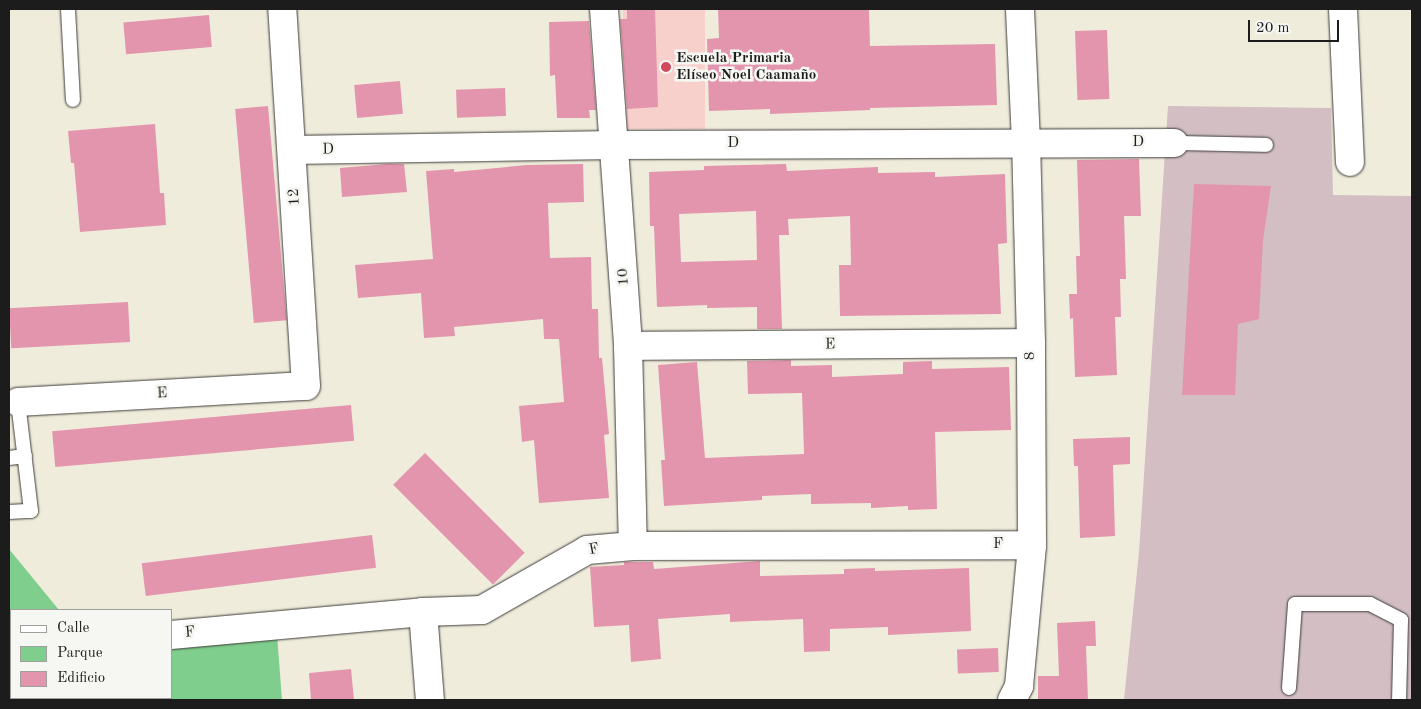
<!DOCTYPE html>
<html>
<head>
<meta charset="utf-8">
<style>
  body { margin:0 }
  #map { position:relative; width:1421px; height:709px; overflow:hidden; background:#f0ecdb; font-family:"Old Standard TT",serif }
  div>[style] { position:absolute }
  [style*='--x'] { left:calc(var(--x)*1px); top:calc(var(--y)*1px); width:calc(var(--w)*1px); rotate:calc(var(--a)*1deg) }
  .built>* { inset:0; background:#f7d0cc; transform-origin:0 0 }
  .industrial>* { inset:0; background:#d2bec3 }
  .green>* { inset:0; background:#80ce8d }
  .building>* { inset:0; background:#e395ae; transform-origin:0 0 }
  .roads { filter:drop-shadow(0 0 1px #3c3b39) drop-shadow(0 0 1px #3c3b39) }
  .lane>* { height:14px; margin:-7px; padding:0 7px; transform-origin:7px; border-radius:7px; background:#fff }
  .street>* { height:28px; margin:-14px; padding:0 14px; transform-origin:14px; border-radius:14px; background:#fff }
  .dots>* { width:14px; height:14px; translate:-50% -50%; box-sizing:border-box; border:2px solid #f6f6f2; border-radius:50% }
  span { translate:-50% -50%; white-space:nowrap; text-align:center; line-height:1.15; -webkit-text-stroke:5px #f6f6f2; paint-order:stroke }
  .poi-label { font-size:15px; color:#1c1c1c; font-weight:700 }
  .left { translate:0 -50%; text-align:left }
  .street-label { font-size:15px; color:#1c1c1c }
  .frame { position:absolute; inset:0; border:10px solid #1c1c1c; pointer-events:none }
  .legend { position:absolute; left:10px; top:609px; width:162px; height:90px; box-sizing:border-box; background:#f6f6f2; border:1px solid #9f9f9c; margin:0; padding:6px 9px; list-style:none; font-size:15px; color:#1c1c1c }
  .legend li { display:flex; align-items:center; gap:10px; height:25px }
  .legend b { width:25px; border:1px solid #9f9f9c }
  .scale { position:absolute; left:1248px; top:20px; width:91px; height:22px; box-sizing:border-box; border:2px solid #1c1c1c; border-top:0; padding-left:6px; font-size:15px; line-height:18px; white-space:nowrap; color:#1c1c1c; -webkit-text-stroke:4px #f6f6f2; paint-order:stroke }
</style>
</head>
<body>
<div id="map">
  <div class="built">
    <div style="left:623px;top:9px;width:82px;height:120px"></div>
  </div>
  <div class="industrial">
    <div style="clip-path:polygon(1168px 106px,1331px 108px,1333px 195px,1412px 196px,1412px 700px,1124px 700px,1139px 552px)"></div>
  </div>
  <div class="green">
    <div style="clip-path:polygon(9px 549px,59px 610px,11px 610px,11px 698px,171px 698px,171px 644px,277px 634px,282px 700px,9px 700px)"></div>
  </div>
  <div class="building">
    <div style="clip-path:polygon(627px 9px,655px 9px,658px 107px,627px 109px,620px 19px,627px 19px)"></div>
    <div style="clip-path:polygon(718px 9px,869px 9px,870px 46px,995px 44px,997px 105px,870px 108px,870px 110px,770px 114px,770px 109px,709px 111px,707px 39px,719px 38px)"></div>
    <div style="left:209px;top:15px;width:32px;height:86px;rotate:85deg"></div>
    <div style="clip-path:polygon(589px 21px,596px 110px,589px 110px,590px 118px,557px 118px,555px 75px,550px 76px,549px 22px)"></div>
    <div style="left:1107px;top:30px;width:69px;height:32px;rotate:88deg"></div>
    <div style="left:400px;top:81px;width:33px;height:46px;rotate:85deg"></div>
    <div style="left:505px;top:88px;width:28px;height:49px;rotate:88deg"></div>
    <div style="left:268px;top:106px;width:215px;height:33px;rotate:85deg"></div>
    <div style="clip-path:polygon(155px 124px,160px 193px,164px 193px,166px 225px,80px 232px,74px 163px,71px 163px,68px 131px)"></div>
    <div style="clip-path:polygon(1139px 159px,1141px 216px,1124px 216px,1126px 279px,1120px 279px,1121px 317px,1115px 317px,1117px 375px,1075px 377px,1073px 318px,1070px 319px,1069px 294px,1077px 294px,1076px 256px,1080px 256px,1077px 160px)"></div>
    <div style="clip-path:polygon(387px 164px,404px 164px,407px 192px,342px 197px,340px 168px)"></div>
    <div style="clip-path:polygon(583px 164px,584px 202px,548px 203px,550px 258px,591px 257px,592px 309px,598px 309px,599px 358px,602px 358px,609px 434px,604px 435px,609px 498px,539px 503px,534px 440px,522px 442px,519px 406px,564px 402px,559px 339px,544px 339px,543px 319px,454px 327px,455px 336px,424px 338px,421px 293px,358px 298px,355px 265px,433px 259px,426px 171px,454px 169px,454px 172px,527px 165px)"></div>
    <div style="clip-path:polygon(evenodd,786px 164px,787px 171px,878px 167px,878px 173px,935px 172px,935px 177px,1005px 174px,1007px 243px,998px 244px,1001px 314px,840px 316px,839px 265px,851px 265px,850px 216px,788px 219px,789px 235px,779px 235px,782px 329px,757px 329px,757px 307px,707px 308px,707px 305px,657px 307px,654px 226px,650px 226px,649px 172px,704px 170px,704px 166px,786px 164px,756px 211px,757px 260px,681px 262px,679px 214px,756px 211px)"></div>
    <div style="clip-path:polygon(1194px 184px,1271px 186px,1263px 240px,1259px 319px,1238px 324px,1235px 395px,1182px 395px)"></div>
    <div style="left:128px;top:302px;width:40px;height:119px;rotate:87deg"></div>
    <div style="clip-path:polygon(791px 360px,791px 366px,832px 365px,832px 377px,903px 374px,903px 362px,932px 361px,932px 369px,1009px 367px,1011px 430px,935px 432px,937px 509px,908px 510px,908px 506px,871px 508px,871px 503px,811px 504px,811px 494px,762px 496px,762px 500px,664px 506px,661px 460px,665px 460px,658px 365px,697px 362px,705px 458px,804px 454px,802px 393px,748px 394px,747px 361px)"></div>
    <div style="left:351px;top:405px;width:36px;height:300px;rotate:85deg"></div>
    <div style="clip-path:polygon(1130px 437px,1130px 464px,1113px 465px,1115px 536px,1080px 538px,1078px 466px,1074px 466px,1073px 439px)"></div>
    <div style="left:425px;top:453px;width:141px;height:45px;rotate:45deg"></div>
    <div style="left:372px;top:535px;width:33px;height:232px;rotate:83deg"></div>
    <div style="clip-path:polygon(760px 561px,760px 576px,844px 574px,844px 569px,875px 568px,875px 571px,969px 568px,971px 631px,888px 635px,888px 627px,830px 629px,830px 651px,804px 652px,803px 619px,730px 622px,730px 614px,658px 619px,661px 659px,631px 662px,629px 625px,594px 627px,590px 567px,624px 565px,624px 562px,653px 562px,654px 569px)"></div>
    <div style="clip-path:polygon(1095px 621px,1096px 646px,1086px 646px,1088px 700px,1038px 700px,1038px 676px,1059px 676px,1057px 623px)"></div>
    <div style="left:998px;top:648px;width:24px;height:41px;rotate:88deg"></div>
    <div style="clip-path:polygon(351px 669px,354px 700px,311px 700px,309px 673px)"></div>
  </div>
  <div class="roads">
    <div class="lane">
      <div style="--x:68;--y:9;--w:91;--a:86.9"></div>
      <div style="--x:1174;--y:143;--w:92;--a:1.2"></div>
      <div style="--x:9;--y:458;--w:16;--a:-7"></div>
      <div style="--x:9;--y:512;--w:22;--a:-3"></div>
      <div style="--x:31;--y:511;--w:110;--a:-96.8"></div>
      <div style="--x:1289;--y:688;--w:84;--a:-85.9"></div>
      <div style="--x:1295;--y:604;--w:75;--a:0"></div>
      <div style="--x:1370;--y:604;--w:35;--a:27"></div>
      <div style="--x:1401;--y:620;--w:80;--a:91.4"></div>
    </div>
    <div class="street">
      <div style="--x:604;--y:9;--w:338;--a:85.9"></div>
      <div style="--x:628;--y:346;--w:200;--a:88.6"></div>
      <div style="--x:1343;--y:9;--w:153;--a:87.4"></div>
      <div style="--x:292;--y:150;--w:323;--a:-0.9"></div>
      <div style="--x:615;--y:145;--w:559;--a:-0.2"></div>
      <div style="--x:628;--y:346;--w:403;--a:-0.4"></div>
      <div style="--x:18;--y:402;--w:288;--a:-3.2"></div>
      <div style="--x:306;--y:386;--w:378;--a:-93.6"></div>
      <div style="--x:423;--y:612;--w:88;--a:85.5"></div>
      <div style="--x:171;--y:635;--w:253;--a:-5.2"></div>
      <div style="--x:423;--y:612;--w:59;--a:-1.9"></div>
      <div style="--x:482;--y:610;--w:121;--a:-29.7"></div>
      <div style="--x:587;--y:550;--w:46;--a:-5"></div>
      <div style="--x:633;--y:546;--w:399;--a:-0.1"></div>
      <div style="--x:1012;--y:700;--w:16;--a:-63"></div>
      <div style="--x:1019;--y:686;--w:142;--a:-84.7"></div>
      <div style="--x:1032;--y:545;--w:202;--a:-90.3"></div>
      <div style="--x:1031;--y:343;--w:201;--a:-91.4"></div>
      <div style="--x:1026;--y:142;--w:133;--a:-92.6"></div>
    </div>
  </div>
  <div class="dots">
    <div style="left:666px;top:67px;background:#d1495b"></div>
  </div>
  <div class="poi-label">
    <span class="left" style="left:676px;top:67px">Escuela Primaria<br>Elíseo Noel Caamaño</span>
  </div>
  <div class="street-label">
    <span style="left:1138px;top:143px">D</span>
    <span style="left:733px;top:144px">D</span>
    <span style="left:328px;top:150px;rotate:-1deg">D</span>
    <span style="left:295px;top:197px;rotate:-93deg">12</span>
    <span style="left:624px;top:277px;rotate:-94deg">10</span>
    <span style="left:830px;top:345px;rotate:-1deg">E</span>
    <span style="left:1031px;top:356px;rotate:-90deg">8</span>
    <span style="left:162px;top:394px;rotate:-3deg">E</span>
    <span style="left:998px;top:545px">F</span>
    <span style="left:594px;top:550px;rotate:-11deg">F</span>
    <span style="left:190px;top:633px;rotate:-5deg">F</span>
  </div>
  <div class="frame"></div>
  <ul class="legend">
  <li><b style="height:6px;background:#fff"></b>Calle</li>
  <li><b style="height:14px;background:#80ce8d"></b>Parque</li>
  <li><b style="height:14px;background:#e395ae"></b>Edificio</li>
  </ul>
  <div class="scale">20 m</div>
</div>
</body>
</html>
